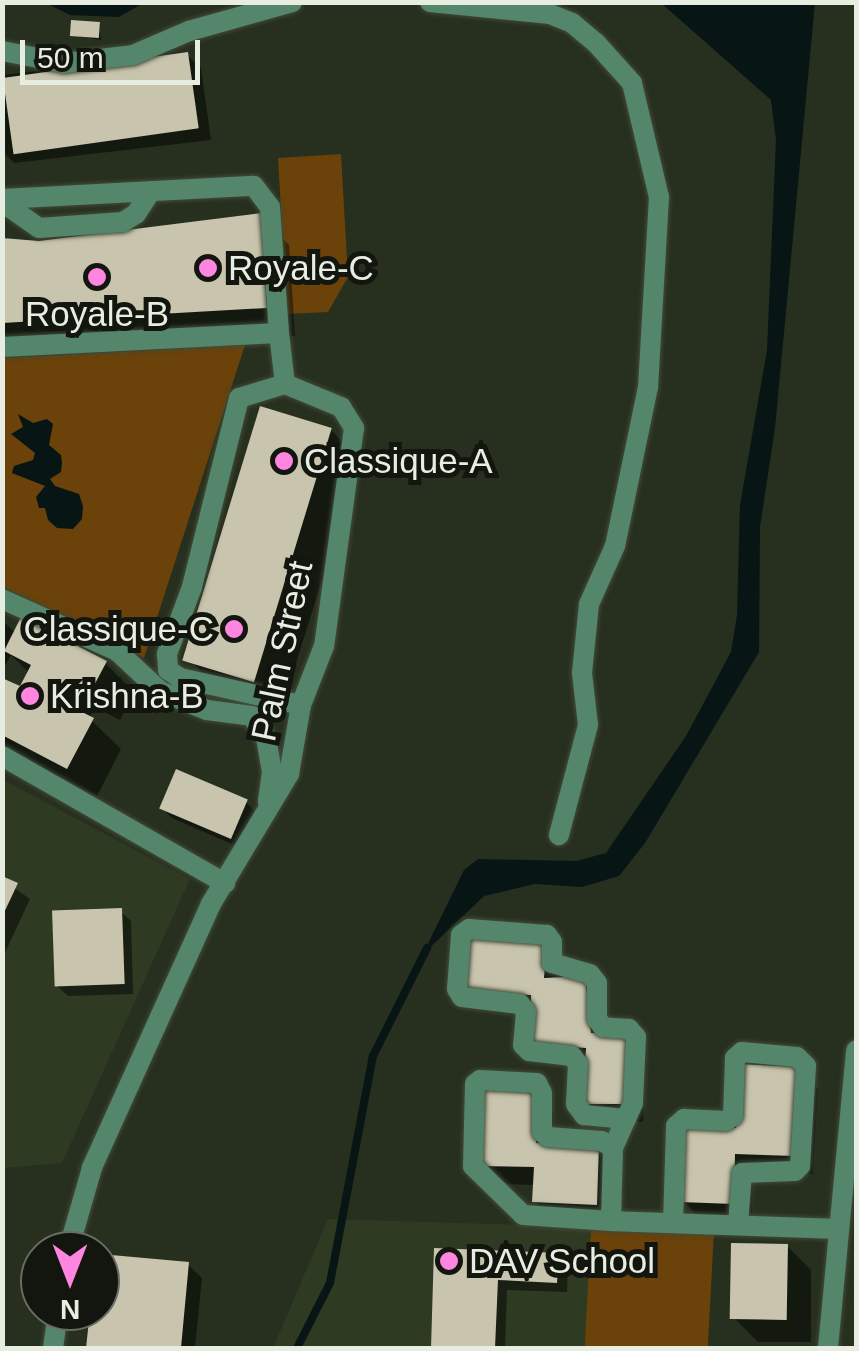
<!DOCTYPE html>
<html>
<head>
<meta charset="utf-8">
<style>
  body { margin:0 }
  #map { position:relative; width:859px; height:1351px; overflow:hidden; background:#272f1e; font-family:Helvetica,sans-serif }
  div>[style] { position:absolute }
  [style*='--x'] { left:calc(var(--x)*1px); top:calc(var(--y)*1px); width:calc(var(--w)*1px); rotate:calc(var(--a)*1deg) }
  .built>* { inset:0; background:#2f3a23 }
  .green>* { inset:0; background:#6b4209; transform-origin:0 0 }
  .water>* { inset:0; background:#071514 }
  .shadow>* { inset:0; background:#0007 }
  .stream>* { height:8px; margin:-4px; padding:0 4px; transform-origin:4px; border-radius:4px; background:#071514 }
  .building>* { inset:0; background:#c8c4ad; transform-origin:0 0 }
  .roads { filter:drop-shadow(0 0 2px #424a39) drop-shadow(0 0 2px #424a39) }
  .street>* { height:20px; margin:-10px; padding:0 10px; transform-origin:10px; border-radius:10px; background:#53866a }
  .dots>* { width:28px; height:28px; translate:-50% -50%; box-sizing:border-box; border:5px solid #12160f; border-radius:50% }
  span { translate:-50% -50%; white-space:nowrap; text-align:center; line-height:1.15; -webkit-text-stroke:10px #12160f; paint-order:stroke }
  .poi-label { font-size:35px; color:#e8ede2 }
  .left { translate:0 -50%; text-align:left }
  .right { translate:-100% -50%; text-align:right }
  .street-label { font-size:35px; color:#e8ede2 }
  .frame { position:absolute; inset:0; border:5px solid #e8ede2; pointer-events:none }
  .north { position:absolute; left:20px; top:1231px; width:100px; height:100px; box-sizing:border-box; background:#12160f; border:2px solid #686c63; border-radius:50%; rotate:180deg; font-size:28px; font-weight:700; line-height:40px; text-align:center; color:#e8ede2 }
  .north::after { content:''; display:block; margin:auto; width:35px; height:45px; background:#fe85e0; clip-path:polygon(50% 0,100% 100%,50% 72%,0 100%) }
  .scale { position:absolute; left:20px; top:40px; width:180px; height:45px; box-sizing:border-box; border:5px solid #e8ede2; border-top:0; padding-left:12px; font-size:30px; line-height:35px; white-space:nowrap; color:#e8ede2; -webkit-text-stroke:8px #12160f; paint-order:stroke }
</style>
</head>
<body>
<div id="map">
  <div class="built">
    <div style="clip-path:polygon(2px 779px,190px 879px,62px 1163px,3px 1168px)"></div>
    <div style="clip-path:polygon(328px 1219px,591px 1227px,585px 1348px,273px 1348px)"></div>
  </div>
  <div class="green">
    <div style="clip-path:polygon(341px 154px,348px 277px,328px 312px,287px 314px,278px 158px)"></div>
    <div style="clip-path:polygon(245px 345px,144px 658px,3px 587px,2px 358px)"></div>
    <div style="left:591px;top:1227px;width:123px;height:121px;rotate:3deg"></div>
  </div>
  <div class="water">
    <div style="clip-path:polygon(46px 3px,143px 3px,119px 17px,70px 15px)"></div>
    <div style="clip-path:polygon(661px 3px,815px 3px,775px 428px,760px 527px,759px 652px,645px 843px,619px 876px,582px 887px,535px 884px,484px 896px,423px 954px,464px 870px,478px 859px,576px 861px,606px 853px,686px 736px,731px 652px,737px 615px,740px 505px,767px 350px,776px 140px,771px 100px)"></div>
    <div style="clip-path:polygon(18px 414px,33px 423px,47px 419px,53px 424px,49px 445px,61px 455px,62px 463px,61px 472px,50px 479px,55px 486px,79px 494px,83px 506px,82px 519px,73px 529px,57px 528px,48px 520px,45px 508px,39px 508px,36px 497px,45px 486px,12px 473px,14px 466px,33px 460px,35px 453px,11px 434px,23px 427px)"></div>
  </div>
  <div class="shadow">
    <div style="clip-path:polygon(99px 25px,101px 40px,72px 35px)"></div>
    <div style="clip-path:polygon(187px 55px,201px 68px,211px 140px,14px 163px,2px 151px,2px 75px)"></div>
    <div style="clip-path:polygon(260px 216px,289px 245px,295px 336px,2px 353px,2px 240px,39px 243px)"></div>
    <div style="clip-path:polygon(331px 430px,360px 459px,282px 708px,221px 691px,192px 662px)"></div>
    <div style="clip-path:polygon(2px 620px,16px 633px,105px 663px,134px 692px,120px 720px,95px 707px,89px 718px,121px 749px,97px 796px,2px 747px,2px 680px,21px 690px,29px 673px,11px 655px,6px 664px,2px 662px)"></div>
    <div style="clip-path:polygon(246px 802px,256px 813px,241px 848px,172px 818px,162px 808px)"></div>
    <div style="clip-path:polygon(2px 879px,30px 899px,2px 959px)"></div>
    <div style="clip-path:polygon(120px 911px,131px 921px,133px 994px,68px 996px,57px 986px)"></div>
    <div style="clip-path:polygon(564px 961px,563px 979px,584px 978px,607px 1037px,626px 1038px,645px 1057px,643px 1122px,604px 1122px,585px 1103px,587px 1065px,534px 1013px,487px 1011px,468px 992px)"></div>
    <div style="clip-path:polygon(799px 1070px,818px 1089px,813px 1174px,753px 1172px,752px 1221px,702px 1220px,683px 1201px,738px 1130px)"></div>
    <div style="clip-path:polygon(535px 1094px,554px 1113px,554px 1146px,598px 1149px,617px 1168px,615px 1223px,554px 1220px,535px 1201px,536px 1185px,498px 1184px,479px 1165px)"></div>
    <div style="clip-path:polygon(787px 1246px,811px 1270px,811px 1342px,758px 1342px,734px 1318px)"></div>
    <div style="clip-path:polygon(437px 1251px,558px 1255px,568px 1265px,567px 1292px,507px 1290px,505px 1348px,433px 1348px)"></div>
    <div style="clip-path:polygon(100px 1256px,188px 1265px,202px 1278px,195px 1348px,88px 1348px,92px 1311px,100px 1311px)"></div>
  </div>
  <div class="stream">
    <div style="--x:297;--y:1348;--w:73;--a:-63.1"></div>
    <div style="--x:330;--y:1283;--w:231;--a:-79.3"></div>
    <div style="--x:373;--y:1056;--w:121;--a:-63.4"></div>
  </div>
  <div class="building">
    <div style="left:71px;top:20px;width:29px;height:16px;rotate:4deg"></div>
    <div style="left:188px;top:52px;width:77px;height:187px;rotate:82deg"></div>
    <div style="clip-path:polygon(261px 213px,267px 308px,2px 323px,2px 238px,39px 241px)"></div>
    <div style="left:260px;top:406px;width:75px;height:266px;rotate:17deg"></div>
    <div style="clip-path:polygon(21px 617px,107px 661px,90px 693px,65px 680px,56px 699px,94px 718px,67px 769px,2px 735px,2px 678px,20px 686px,31px 665px,4px 651px)"></div>
    <div style="left:176px;top:769px;width:78px;height:43px;rotate:23deg"></div>
    <div style="clip-path:polygon(2px 876px,18px 883px,2px 917px)"></div>
    <div style="left:122px;top:908px;width:76px;height:70px;rotate:88deg"></div>
    <div style="clip-path:polygon(471px 934px,547px 940px,544px 978px,585px 976px,591px 1033px,628px 1036px,625px 1104px,582px 1104px,586px 1048px,531px 1044px,531px 995px,466px 993px)"></div>
    <div style="clip-path:polygon(739px 1064px,800px 1067px,795px 1156px,735px 1154px,734px 1204px,680px 1202px,682px 1126px,736px 1128px)"></div>
    <div style="clip-path:polygon(478px 1088px,536px 1092px,536px 1143px,599px 1146px,597px 1205px,532px 1202px,534px 1167px,476px 1166px)"></div>
    <div style="left:731px;top:1243px;width:57px;height:76px;rotate:1deg"></div>
    <div style="clip-path:polygon(434px 1248px,559px 1253px,557px 1283px,498px 1280px,495px 1348px,431px 1348px)"></div>
    <div style="clip-path:polygon(100px 1254px,189px 1262px,181px 1348px,86px 1348px,90px 1311px,100px 1311px)"></div>
  </div>
  <div class="roads">
    <div class="street">
      <div style="--x:430;--y:2;--w:121;--a:5.7"></div>
      <div style="--x:550;--y:14;--w:24;--a:22"></div>
      <div style="--x:572;--y:23;--w:31;--a:40"></div>
      <div style="--x:596;--y:43;--w:54;--a:48"></div>
      <div style="--x:632;--y:83;--w:117;--a:76.7"></div>
      <div style="--x:659;--y:197;--w:190;--a:93.3"></div>
      <div style="--x:648;--y:387;--w:162;--a:101.7"></div>
      <div style="--x:615;--y:546;--w:64;--a:114.1"></div>
      <div style="--x:589;--y:604;--w:69;--a:95.8"></div>
      <div style="--x:582;--y:673;--w:52;--a:83.4"></div>
      <div style="--x:588;--y:725;--w:114;--a:104.8"></div>
      <div style="--x:2;--y:51;--w:63;--a:11"></div>
      <div style="--x:64;--y:63;--w:69;--a:-6.6"></div>
      <div style="--x:133;--y:55;--w:61;--a:-23.2"></div>
      <div style="--x:189;--y:31;--w:107;--a:-15.7"></div>
      <div style="--x:2;--y:199;--w:252;--a:-3"></div>
      <div style="--x:254;--y:186;--w:26;--a:53"></div>
      <div style="--x:270;--y:207;--w:126;--a:85.9"></div>
      <div style="--x:2;--y:202;--w:45;--a:35.1"></div>
      <div style="--x:39;--y:228;--w:84;--a:-4.1"></div>
      <div style="--x:123;--y:222;--w:15;--a:-32"></div>
      <div style="--x:136;--y:214;--w:27;--a:-57"></div>
      <div style="--x:2;--y:347;--w:277;--a:-2.9"></div>
      <div style="--x:279;--y:333;--w:51;--a:83.3"></div>
      <div style="--x:285;--y:384;--w:61;--a:22.3"></div>
      <div style="--x:341;--y:407;--w:25;--a:58"></div>
      <div style="--x:354;--y:428;--w:220;--a:97.8"></div>
      <div style="--x:324;--y:646;--w:63;--a:111.3"></div>
      <div style="--x:301;--y:705;--w:70;--a:99.9"></div>
      <div style="--x:289;--y:774;--w:152;--a:121"></div>
      <div style="--x:211;--y:904;--w:290;--a:114.3"></div>
      <div style="--x:92;--y:1168;--w:86;--a:106.1"></div>
      <div style="--x:285;--y:384;--w:48;--a:163.1"></div>
      <div style="--x:239;--y:398;--w:195;--a:104"></div>
      <div style="--x:192;--y:587;--w:72;--a:110.5"></div>
      <div style="--x:167;--y:654;--w:16;--a:86"></div>
      <div style="--x:168;--y:670;--w:14;--a:34"></div>
      <div style="--x:180;--y:678;--w:124;--a:12.6"></div>
      <div style="--x:2;--y:599;--w:126;--a:24.3"></div>
      <div style="--x:117;--y:651;--w:59;--a:42.9"></div>
      <div style="--x:160;--y:691;--w:51;--a:22"></div>
      <div style="--x:207;--y:710;--w:45;--a:7.6"></div>
      <div style="--x:252;--y:716;--w:26;--a:58"></div>
      <div style="--x:266;--y:738;--w:35;--a:80"></div>
      <div style="--x:272;--y:772;--w:30;--a:98"></div>
      <div style="--x:2;--y:756;--w:257;--a:29.7"></div>
      <div style="--x:613;--y:1148;--w:32;--a:-66"></div>
      <div style="--x:626;--y:1119;--w:17;--a:-66"></div>
      <div style="--x:633;--y:1103;--w:66;--a:-87.4"></div>
      <div style="--x:636;--y:1037;--w:11;--a:-131"></div>
      <div style="--x:629;--y:1029;--w:26;--a:-176"></div>
      <div style="--x:603;--y:1027;--w:10;--a:-127"></div>
      <div style="--x:597;--y:1019;--w:36;--a:-90"></div>
      <div style="--x:597;--y:983;--w:11;--a:-128"></div>
      <div style="--x:590;--y:974;--w:40;--a:-164"></div>
      <div style="--x:552;--y:963;--w:21;--a:-90"></div>
      <div style="--x:552;--y:942;--w:9;--a:-126"></div>
      <div style="--x:547;--y:935;--w:78;--a:-175.6"></div>
      <div style="--x:469;--y:929;--w:10;--a:143"></div>
      <div style="--x:461;--y:935;--w:54;--a:94.2"></div>
      <div style="--x:457;--y:989;--w:9;--a:58"></div>
      <div style="--x:462;--y:997;--w:58;--a:6.9"></div>
      <div style="--x:520;--y:1004;--w:10;--a:53"></div>
      <div style="--x:526;--y:1012;--w:33;--a:95"></div>
      <div style="--x:523;--y:1045;--w:8;--a:45"></div>
      <div style="--x:529;--y:1051;--w:43;--a:6.6"></div>
      <div style="--x:572;--y:1056;--w:10;--a:53"></div>
      <div style="--x:578;--y:1064;--w:40;--a:92.9"></div>
      <div style="--x:576;--y:1104;--w:14;--a:54"></div>
      <div style="--x:584;--y:1115;--w:42;--a:5.4"></div>
      <div style="--x:611;--y:1221;--w:73;--a:-88.4"></div>
      <div style="--x:613;--y:1148;--w:13;--a:-148"></div>
      <div style="--x:602;--y:1141;--w:54;--a:-175.8"></div>
      <div style="--x:548;--y:1137;--w:8;--a:-140"></div>
      <div style="--x:542;--y:1132;--w:39;--a:-90"></div>
      <div style="--x:542;--y:1093;--w:11;--a:-117"></div>
      <div style="--x:537;--y:1083;--w:57;--a:-177"></div>
      <div style="--x:480;--y:1080;--w:6;--a:141"></div>
      <div style="--x:475;--y:1084;--w:82;--a:91.4"></div>
      <div style="--x:473;--y:1166;--w:70;--a:44.4"></div>
      <div style="--x:523;--y:1215;--w:88;--a:3.9"></div>
      <div style="--x:611;--y:1221;--w:226;--a:2"></div>
      <div style="--x:673;--y:1223;--w:97;--a:-88.2"></div>
      <div style="--x:676;--y:1126;--w:11;--a:-41"></div>
      <div style="--x:684;--y:1119;--w:42;--a:2.7"></div>
      <div style="--x:726;--y:1121;--w:9;--a:-36"></div>
      <div style="--x:733;--y:1116;--w:58;--a:-88"></div>
      <div style="--x:735;--y:1058;--w:9;--a:-41"></div>
      <div style="--x:742;--y:1052;--w:55;--a:5.2"></div>
      <div style="--x:797;--y:1057;--w:13;--a:45"></div>
      <div style="--x:806;--y:1066;--w:100;--a:93.4"></div>
      <div style="--x:800;--y:1166;--w:7;--a:135"></div>
      <div style="--x:795;--y:1171;--w:53;--a:177.8"></div>
      <div style="--x:742;--y:1173;--w:52;--a:94.4"></div>
      <div style="--x:53;--y:1348;--w:37;--a:-82"></div>
      <div style="--x:828;--y:1348;--w:299;--a:-84.6"></div>
    </div>
  </div>
  <div class="dots">
    <div style="left:208px;top:268px;background:#fe85e0"></div>
    <div style="left:97px;top:277px;background:#fe85e0"></div>
    <div style="left:284px;top:461px;background:#fe85e0"></div>
    <div style="left:234px;top:629px;background:#fe85e0"></div>
    <div style="left:30px;top:696px;background:#fe85e0"></div>
    <div style="left:449px;top:1261px;background:#fe85e0"></div>
  </div>
  <div class="poi-label">
    <span class="left" style="left:228px;top:268px">Royale-C</span>
    <span style="left:97px;top:314px">Royale-B</span>
    <span class="left" style="left:304px;top:461px">Classique-A</span>
    <span class="right" style="left:214px;top:629px">Classique-C</span>
    <span class="left" style="left:50px;top:696px">Krishna-B</span>
    <span class="left" style="left:469px;top:1261px">DAV School</span>
  </div>
  <div class="street-label">
    <span style="left:282px;top:651px;rotate:-78deg">Palm Street</span>
  </div>
  <div class="frame"></div>
  <div class="north">N</div>
  <div class="scale">50 m</div>
</div>
</body>
</html>
